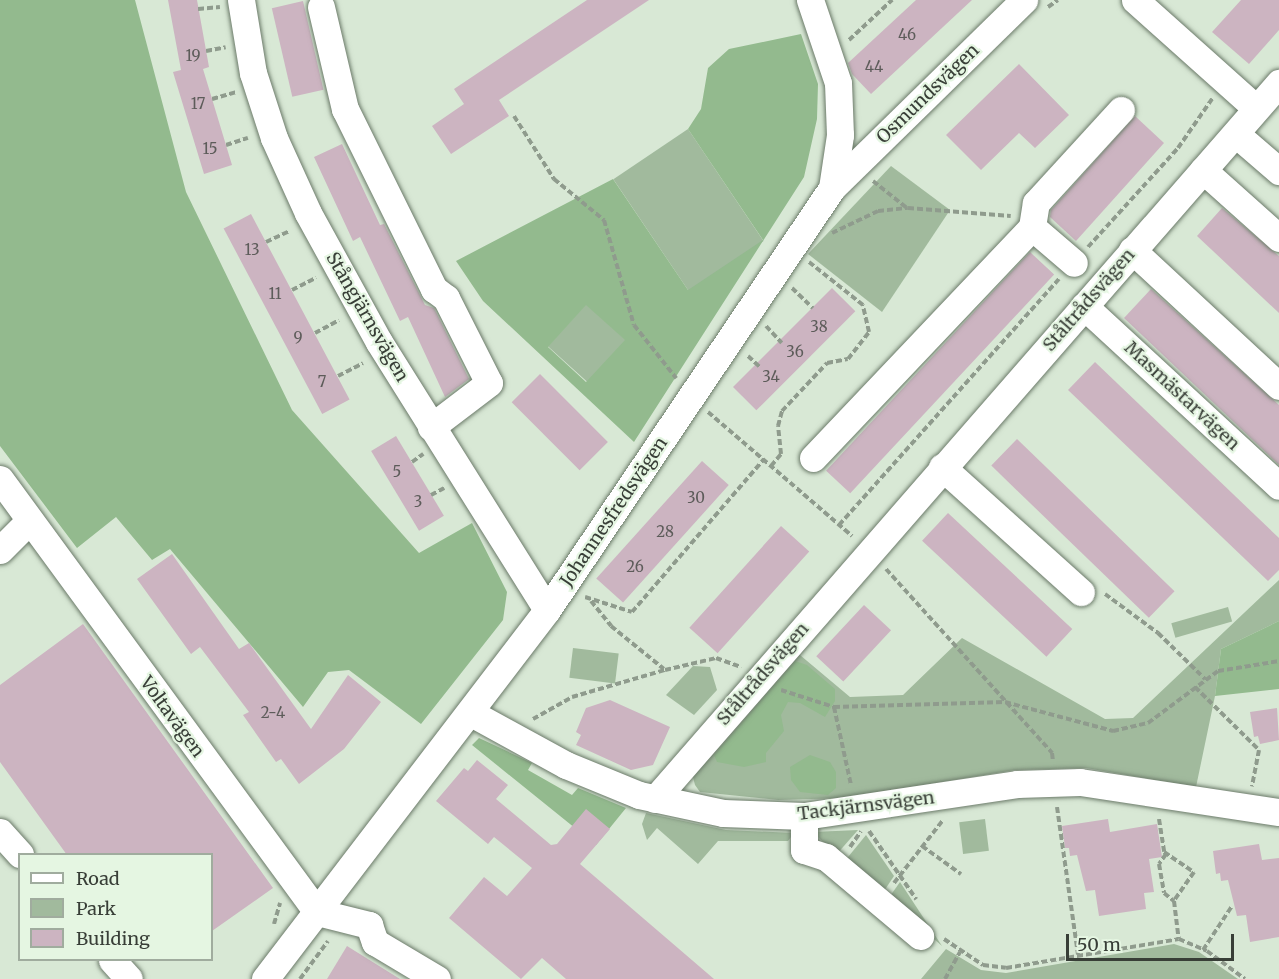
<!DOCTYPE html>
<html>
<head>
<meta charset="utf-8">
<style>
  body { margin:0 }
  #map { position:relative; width:1279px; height:979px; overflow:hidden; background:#d8e8d5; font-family:Merriweather,serif }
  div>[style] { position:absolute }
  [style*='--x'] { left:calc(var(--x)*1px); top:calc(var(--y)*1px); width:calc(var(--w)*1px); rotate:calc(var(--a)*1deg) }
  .green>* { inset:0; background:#a1ba9d; transform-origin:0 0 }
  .forest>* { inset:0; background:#93ba8e }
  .building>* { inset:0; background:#ccb4c1; transform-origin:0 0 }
  .path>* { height:4px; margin-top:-2px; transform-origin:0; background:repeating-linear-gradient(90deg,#8f9b8d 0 6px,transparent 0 9px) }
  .roads { filter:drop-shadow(0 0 2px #6b7a69) drop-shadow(0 0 2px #6b7a69) }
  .minor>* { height:27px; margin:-13.5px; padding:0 13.5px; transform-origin:13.5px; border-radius:13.5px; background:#fff }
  span { translate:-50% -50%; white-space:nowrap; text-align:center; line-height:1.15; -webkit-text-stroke:4.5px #e5f6e2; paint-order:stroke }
  .number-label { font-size:15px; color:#5d5c5a }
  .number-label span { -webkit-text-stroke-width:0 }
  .street-label { font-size:18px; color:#383e37 }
  .legend { position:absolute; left:18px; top:853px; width:195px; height:108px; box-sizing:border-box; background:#e5f6e2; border:2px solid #a0ac9e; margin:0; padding:8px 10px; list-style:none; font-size:18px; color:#383e37 }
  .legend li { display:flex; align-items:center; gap:12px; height:30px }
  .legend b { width:30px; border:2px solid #a0ac9e }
  .scale { position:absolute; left:1066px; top:934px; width:168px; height:27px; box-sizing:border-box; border:3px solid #383e37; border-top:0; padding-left:8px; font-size:18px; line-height:21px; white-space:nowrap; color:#383e37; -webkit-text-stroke:4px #e5f6e2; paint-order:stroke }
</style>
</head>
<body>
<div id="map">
  <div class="green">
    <div style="left:688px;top:129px;width:135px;height:90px;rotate:56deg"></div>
    <div style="clip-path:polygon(891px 166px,950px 210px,882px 312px,808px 254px)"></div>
    <div style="left:586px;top:304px;width:54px;height:57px;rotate:42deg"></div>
    <div style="clip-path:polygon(1279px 580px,1279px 621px,1221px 649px,1215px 696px,1196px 787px,1086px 768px,1015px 770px,844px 798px,778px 800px,700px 792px,695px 785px,692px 773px,794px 650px,850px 697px,903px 695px,962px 638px,1105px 719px,1133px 718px)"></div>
    <div style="left:1228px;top:607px;width:15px;height:59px;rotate:74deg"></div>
    <div style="left:573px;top:648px;width:46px;height:30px;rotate:7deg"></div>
    <div style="clip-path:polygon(693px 666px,710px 667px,717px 690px,694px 715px,666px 695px)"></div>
    <div style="clip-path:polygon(646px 813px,726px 830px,794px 833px,788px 841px,718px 841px,698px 864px,657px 828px,647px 840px,642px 824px)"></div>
    <div style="left:985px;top:819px;width:32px;height:26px;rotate:83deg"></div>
    <div style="clip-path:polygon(858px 830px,836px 855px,813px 832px)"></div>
    <div style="clip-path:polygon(866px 835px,894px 876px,882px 894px,844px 862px)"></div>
    <div style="clip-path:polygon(900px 882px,942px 946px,888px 899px)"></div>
    <div style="clip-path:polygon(1174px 944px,1199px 952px,1238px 979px,921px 979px,946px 949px,981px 970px,1006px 973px)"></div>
  </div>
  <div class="forest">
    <div style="clip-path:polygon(0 0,135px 0,186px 192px,292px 410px,419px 553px,472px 523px,507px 592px,503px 620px,421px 724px,349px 670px,328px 672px,303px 707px,170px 549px,152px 560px,116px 517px,77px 548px,0 446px)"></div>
    <div style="clip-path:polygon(evenodd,801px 34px,818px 84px,817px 119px,804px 177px,634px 442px,483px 301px,456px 261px,613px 179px,688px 290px,763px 240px,688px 129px,701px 109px,708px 68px,729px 49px,801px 34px,586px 305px,625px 340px,586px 382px,548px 347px,586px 305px)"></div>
    <div style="clip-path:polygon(1279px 621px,1279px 689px,1215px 696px,1221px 649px)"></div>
    <div style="clip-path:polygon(795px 661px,807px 665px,835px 689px,835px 701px,825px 717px,800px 703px,788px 702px,781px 715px,784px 731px,766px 753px,766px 762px,744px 767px,717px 762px,714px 755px)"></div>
    <div style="clip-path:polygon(479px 738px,532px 763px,528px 770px,572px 795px,578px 788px,626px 808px,596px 845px,472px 745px)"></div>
    <div style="clip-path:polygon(810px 755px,830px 762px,836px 772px,836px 788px,828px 795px,800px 792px,791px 780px,790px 767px)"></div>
  </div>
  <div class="building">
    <div style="clip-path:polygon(168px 0,197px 0,209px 67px,203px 69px,232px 165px,204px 174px,173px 72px,181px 70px)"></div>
    <div style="clip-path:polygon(587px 0,649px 0,499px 100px,509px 116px,451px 154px,432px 126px,464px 104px,454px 89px)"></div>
    <div style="clip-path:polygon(916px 0,972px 0,871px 94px,852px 74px,848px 63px)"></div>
    <div style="clip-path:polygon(1241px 0,1279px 0,1279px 30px,1249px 64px,1212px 32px)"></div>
    <div style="left:303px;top:1px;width:91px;height:32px;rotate:77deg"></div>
    <div style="clip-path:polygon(1019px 64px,1069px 115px,1035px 148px,1019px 133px,981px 170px,946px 135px)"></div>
    <div style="clip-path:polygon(1135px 116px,1164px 143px,1076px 241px,1050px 217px,1051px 210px)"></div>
    <div style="clip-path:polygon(342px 144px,380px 225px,384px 224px,425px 305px,434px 308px,469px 379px,445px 397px,408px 317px,400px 321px,360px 237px,353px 241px,314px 157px)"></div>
    <div style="clip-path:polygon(1222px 208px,1279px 256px,1279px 313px,1197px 236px)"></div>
    <div style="left:251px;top:214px;width:210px;height:31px;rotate:62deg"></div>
    <div style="left:1030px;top:252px;width:33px;height:299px;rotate:43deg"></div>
    <div style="left:832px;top:288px;width:33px;height:140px;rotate:45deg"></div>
    <div style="clip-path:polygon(1151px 289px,1279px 405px,1279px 465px,1124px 318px)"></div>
    <div style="clip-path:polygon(1095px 362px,1279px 538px,1279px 570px,1268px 581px,1068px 390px)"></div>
    <div style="left:540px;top:374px;width:96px;height:40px;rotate:45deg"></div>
    <div style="left:396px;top:436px;width:93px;height:29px;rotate:59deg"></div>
    <div style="left:1017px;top:439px;width:219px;height:37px;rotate:44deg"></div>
    <div style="left:702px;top:461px;width:36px;height:158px;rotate:42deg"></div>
    <div style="left:948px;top:513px;width:170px;height:38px;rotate:43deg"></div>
    <div style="left:781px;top:526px;width:38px;height:137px;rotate:42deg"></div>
    <div style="clip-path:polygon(172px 554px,239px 649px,249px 643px,311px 729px,348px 675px,381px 702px,344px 749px,299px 784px,281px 759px,276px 762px,243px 715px,249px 712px,200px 647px,191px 654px,137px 579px)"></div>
    <div style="left:864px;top:605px;width:37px;height:70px;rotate:43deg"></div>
    <div style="clip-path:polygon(83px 624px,273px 888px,212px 931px,212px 855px,67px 855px,0 762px,0 685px)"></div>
    <div style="clip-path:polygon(610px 700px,670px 727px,653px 765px,631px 770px,576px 745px,581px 735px,576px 732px,586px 708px)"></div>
    <div style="clip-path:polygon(1277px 708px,1279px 740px,1260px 744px,1258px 736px,1254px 737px,1250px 712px)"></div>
    <div style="clip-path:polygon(477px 760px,508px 785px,496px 799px,551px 845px,557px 844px,586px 809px,610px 829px,580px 864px,714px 979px,566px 979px,542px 958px,521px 979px,449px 918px,484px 877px,507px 896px,532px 868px,494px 837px,488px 844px,436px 801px,464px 768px,468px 771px)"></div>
    <div style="clip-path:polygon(1108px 819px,1110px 832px,1157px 824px,1162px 857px,1149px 859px,1154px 892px,1144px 893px,1146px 909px,1099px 916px,1095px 890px,1086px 891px,1077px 855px,1070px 856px,1069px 848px,1065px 848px,1062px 826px)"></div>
    <div style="clip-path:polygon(1259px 844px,1262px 860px,1279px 858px,1279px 937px,1250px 942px,1246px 915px,1237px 916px,1228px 880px,1221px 881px,1220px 873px,1216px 874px,1213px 851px)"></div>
    <div style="clip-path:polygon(347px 946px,400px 979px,327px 979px)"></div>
  </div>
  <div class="path">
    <div style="--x:1048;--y:7;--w:12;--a:-35"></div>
    <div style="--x:198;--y:9;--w:22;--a:-5"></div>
    <div style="--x:849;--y:40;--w:59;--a:-42.9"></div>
    <div style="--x:206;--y:51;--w:20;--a:-11"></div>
    <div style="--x:212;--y:99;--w:25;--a:-16"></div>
    <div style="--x:514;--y:116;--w:75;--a:57.6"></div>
    <div style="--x:554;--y:179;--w:65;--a:39.4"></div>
    <div style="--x:604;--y:220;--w:109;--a:74.1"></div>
    <div style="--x:634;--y:325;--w:68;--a:51.6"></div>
    <div style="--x:226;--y:145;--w:23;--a:-18"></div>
    <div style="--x:873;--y:181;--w:43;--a:38.5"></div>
    <div style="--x:832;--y:233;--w:51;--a:-25.6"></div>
    <div style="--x:878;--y:211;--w:30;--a:-6"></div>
    <div style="--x:908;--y:208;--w:103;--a:4.4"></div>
    <div style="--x:266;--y:242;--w:26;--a:-25"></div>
    <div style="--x:1088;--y:247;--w:134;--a:-47.7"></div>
    <div style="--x:1178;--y:148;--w:60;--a:-55.2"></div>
    <div style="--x:792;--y:288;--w:29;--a:44"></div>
    <div style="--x:292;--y:290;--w:27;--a:-27"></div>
    <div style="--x:766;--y:326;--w:23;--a:47"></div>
    <div style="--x:315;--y:333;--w:27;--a:-28"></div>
    <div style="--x:748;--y:356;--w:16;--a:43"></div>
    <div style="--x:338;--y:376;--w:28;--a:-27"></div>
    <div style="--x:708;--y:412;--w:190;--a:40.7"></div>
    <div style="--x:412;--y:462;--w:14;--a:-36"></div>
    <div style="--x:771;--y:466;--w:16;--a:-50"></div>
    <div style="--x:781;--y:454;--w:28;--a:-96"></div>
    <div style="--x:778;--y:426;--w:16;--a:-75"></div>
    <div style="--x:782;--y:411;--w:66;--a:-46.8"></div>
    <div style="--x:827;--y:363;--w:21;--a:-11"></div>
    <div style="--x:848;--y:359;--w:34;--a:-52"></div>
    <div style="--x:869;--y:332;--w:28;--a:-103"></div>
    <div style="--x:863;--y:305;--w:69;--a:-141.5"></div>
    <div style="--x:431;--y:495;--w:15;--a:-28"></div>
    <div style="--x:839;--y:525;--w:330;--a:-48.2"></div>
    <div style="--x:886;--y:569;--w:248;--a:47.9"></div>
    <div style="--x:1052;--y:753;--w:8;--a:83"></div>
    <div style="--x:1105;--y:594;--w:66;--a:36.3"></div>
    <div style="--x:1158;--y:633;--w:66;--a:44.4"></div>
    <div style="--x:585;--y:597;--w:49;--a:17.7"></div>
    <div style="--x:632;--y:612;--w:202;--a:-49.2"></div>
    <div style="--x:591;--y:601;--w:32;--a:51"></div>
    <div style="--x:611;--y:626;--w:68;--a:39.1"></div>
    <div style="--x:1195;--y:687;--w:90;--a:44.5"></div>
    <div style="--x:1259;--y:750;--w:37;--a:101"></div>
    <div style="--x:781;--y:690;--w:56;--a:17.8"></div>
    <div style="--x:834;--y:707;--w:171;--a:-1.7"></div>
    <div style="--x:1005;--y:702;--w:112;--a:15"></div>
    <div style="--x:1113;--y:731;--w:36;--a:-13"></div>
    <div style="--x:1148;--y:723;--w:87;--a:-36.6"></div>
    <div style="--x:1218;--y:671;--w:62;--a:-9.3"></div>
    <div style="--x:834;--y:707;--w:80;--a:77.7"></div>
    <div style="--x:533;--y:719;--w:45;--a:-29.4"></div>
    <div style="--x:572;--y:697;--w:97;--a:-16.2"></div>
    <div style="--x:665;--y:670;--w:52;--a:-13.2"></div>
    <div style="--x:716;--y:658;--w:27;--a:20"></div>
    <div style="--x:1057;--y:807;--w:149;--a:81.9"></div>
    <div style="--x:1159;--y:819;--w:33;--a:81"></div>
    <div style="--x:1164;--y:852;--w:36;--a:34"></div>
    <div style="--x:1194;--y:872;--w:35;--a:125"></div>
    <div style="--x:1174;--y:901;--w:38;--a:83"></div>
    <div style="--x:869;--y:831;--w:83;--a:55.3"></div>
    <div style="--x:922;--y:846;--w:48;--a:35.7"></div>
    <div style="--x:850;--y:847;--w:19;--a:-55"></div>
    <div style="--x:1166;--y:854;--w:12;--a:125"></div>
    <div style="--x:1159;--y:864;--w:29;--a:80"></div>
    <div style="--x:1164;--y:893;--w:13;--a:39"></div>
    <div style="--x:894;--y:883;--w:80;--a:-52.1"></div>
    <div style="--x:274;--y:924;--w:22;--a:-74"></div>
    <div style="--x:944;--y:939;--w:47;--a:33.7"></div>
    <div style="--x:983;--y:965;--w:23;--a:7"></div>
    <div style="--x:1006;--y:968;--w:175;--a:-9.5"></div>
    <div style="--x:1179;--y:939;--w:30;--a:23"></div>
    <div style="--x:1207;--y:951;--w:47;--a:36.4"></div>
    <div style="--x:1203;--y:950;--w:53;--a:-56.6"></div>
    <div style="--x:300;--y:979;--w:47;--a:-53.6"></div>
    <div style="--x:945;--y:979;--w:31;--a:-61"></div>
  </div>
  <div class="roads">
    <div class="minor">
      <div style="--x:241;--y:0;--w:74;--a:80.7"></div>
      <div style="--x:253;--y:73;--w:68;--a:72.1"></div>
      <div style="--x:274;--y:138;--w:82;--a:65.6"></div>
      <div style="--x:308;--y:213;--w:147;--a:61.2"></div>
      <div style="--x:379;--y:342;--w:316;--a:57.9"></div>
      <div style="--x:1135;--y:0;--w:162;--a:41.8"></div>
      <div style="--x:321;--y:7;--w:105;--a:76.8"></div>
      <div style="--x:345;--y:109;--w:201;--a:63.7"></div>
      <div style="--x:434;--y:289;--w:15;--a:37"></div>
      <div style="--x:446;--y:298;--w:95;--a:63.2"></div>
      <div style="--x:489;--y:383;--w:73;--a:142.8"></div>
      <div style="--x:1236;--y:134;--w:57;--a:40.7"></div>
      <div style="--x:1203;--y:170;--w:102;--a:41.8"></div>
      <div style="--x:832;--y:188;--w:269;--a:-44.4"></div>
      <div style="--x:1032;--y:227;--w:55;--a:40.6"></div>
      <div style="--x:1132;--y:250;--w:200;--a:42.8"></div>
      <div style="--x:1084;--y:306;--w:265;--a:42.7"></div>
      <div style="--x:813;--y:458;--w:318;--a:-46.5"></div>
      <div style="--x:1032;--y:227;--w:24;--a:-81"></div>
      <div style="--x:1036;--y:203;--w:126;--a:-47.6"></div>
      <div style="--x:942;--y:467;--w:187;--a:42"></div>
      <div style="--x:0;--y:479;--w:537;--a:53.79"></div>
      <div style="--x:0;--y:550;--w:42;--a:-45"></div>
      <div style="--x:471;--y:713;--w:108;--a:28.7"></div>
      <div style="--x:566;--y:765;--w:79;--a:22.3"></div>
      <div style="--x:639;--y:795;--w:86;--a:12.1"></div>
      <div style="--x:723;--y:813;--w:81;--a:2.1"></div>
      <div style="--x:804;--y:816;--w:215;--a:-8.5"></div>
      <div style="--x:1017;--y:784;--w:63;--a:-1.8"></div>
      <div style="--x:1080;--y:782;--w:201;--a:8.6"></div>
      <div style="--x:655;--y:799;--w:950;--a:-48.93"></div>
      <div style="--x:804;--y:816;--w:34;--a:90"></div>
      <div style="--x:804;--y:850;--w:23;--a:18"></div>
      <div style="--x:826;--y:857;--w:123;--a:40"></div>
      <div style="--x:0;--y:832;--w:30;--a:48"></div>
      <div style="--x:317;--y:912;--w:54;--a:14"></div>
      <div style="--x:369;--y:925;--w:18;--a:71"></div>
      <div style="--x:375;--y:942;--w:72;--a:30.8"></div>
      <div style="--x:112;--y:960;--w:25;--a:48"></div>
      <div style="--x:265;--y:979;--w:464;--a:-52.6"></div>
      <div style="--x:547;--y:610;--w:509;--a:-55.97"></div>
      <div style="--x:832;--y:188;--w:54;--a:-81.4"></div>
      <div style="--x:840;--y:135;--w:52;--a:-92.2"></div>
      <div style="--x:838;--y:83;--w:88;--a:-108.6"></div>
    </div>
  </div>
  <div class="number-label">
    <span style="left:907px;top:35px">46</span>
    <span style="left:193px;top:56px">19</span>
    <span style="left:874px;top:67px">44</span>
    <span style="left:198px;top:104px">17</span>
    <span style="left:210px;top:149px">15</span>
    <span style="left:252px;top:250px">13</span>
    <span style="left:275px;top:294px">11</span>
    <span style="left:819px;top:327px">38</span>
    <span style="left:298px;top:338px">9</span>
    <span style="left:795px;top:352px">36</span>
    <span style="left:771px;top:377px">34</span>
    <span style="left:322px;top:382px">7</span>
    <span style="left:397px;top:472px">5</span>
    <span style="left:696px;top:498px">30</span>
    <span style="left:418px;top:502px">3</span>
    <span style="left:665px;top:532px">28</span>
    <span style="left:635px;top:567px">26</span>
    <span style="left:273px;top:713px">2-4</span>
  </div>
  <div class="street-label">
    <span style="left:928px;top:94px;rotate:-44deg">Osmundsvägen</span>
    <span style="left:1089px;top:300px;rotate:-49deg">Ståltrådsvägen</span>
    <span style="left:367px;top:317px;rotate:60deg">Stångjärnsvägen</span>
    <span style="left:1182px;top:396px;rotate:43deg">Masmästarvägen</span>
    <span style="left:614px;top:512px;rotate:-56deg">Johannesfredsvägen</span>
    <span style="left:763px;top:674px;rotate:-49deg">Ståltrådsvägen</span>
    <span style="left:172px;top:717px;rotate:54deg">Voltavägen</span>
    <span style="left:866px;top:806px;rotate:-7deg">Tackjärnsvägen</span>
  </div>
  <ul class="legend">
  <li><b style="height:8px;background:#fff"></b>Road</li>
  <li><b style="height:16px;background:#a1ba9d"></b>Park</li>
  <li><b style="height:16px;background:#ccb4c1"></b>Building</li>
  </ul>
  <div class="scale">50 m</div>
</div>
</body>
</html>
